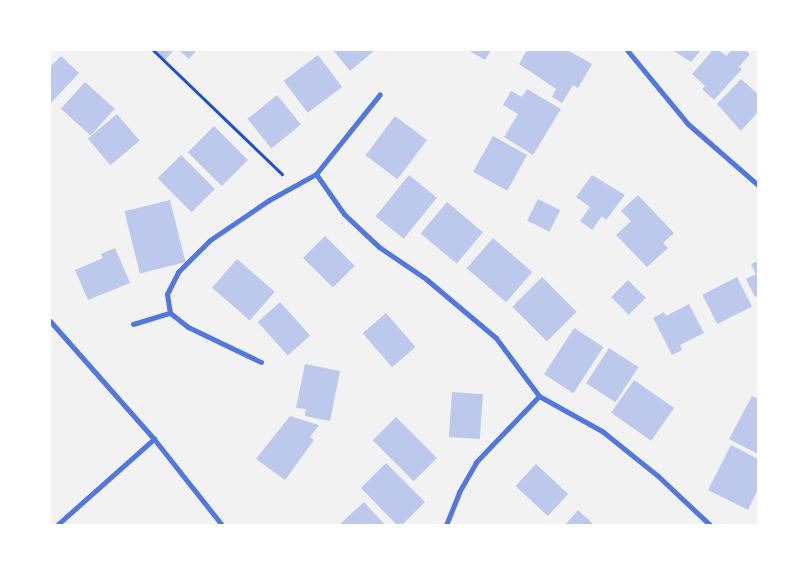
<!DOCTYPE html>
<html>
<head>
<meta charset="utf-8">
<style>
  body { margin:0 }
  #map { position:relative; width:808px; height:575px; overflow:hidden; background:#f2f2f2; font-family:"Open Sans",sans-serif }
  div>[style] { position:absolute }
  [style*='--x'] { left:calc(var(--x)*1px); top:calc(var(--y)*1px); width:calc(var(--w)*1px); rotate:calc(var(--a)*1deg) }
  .building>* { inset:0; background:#bdc9ec; transform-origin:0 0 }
  .path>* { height:3px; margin:-1.5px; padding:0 1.5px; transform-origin:1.5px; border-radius:1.5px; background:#1d4ed8 }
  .minor>* { height:5px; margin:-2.5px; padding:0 2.5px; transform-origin:2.5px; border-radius:2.5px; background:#5277de }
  span { translate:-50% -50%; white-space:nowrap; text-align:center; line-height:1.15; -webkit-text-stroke:4.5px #fff; paint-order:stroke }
  .frame { position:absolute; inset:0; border:51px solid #fff; pointer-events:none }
</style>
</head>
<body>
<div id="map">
  <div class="building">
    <div style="clip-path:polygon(153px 50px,174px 50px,164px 61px)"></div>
    <div style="clip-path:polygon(179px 50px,197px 50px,189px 59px)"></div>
    <div style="clip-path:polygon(333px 50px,375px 50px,350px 71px)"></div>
    <div style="clip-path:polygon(468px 50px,491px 50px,485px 60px)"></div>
    <div style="clip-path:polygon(527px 50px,567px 50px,592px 64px,578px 88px,573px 85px,562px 103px,552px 97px,556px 89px,519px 64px)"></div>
    <div style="clip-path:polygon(672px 50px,701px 50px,691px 62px)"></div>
    <div style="clip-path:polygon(713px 50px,719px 50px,726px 56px,732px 50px,745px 50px,750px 54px,739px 67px,742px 69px,714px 100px,702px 89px,705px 86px,692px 74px)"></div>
    <div style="left:318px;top:55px;width:40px;height:43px;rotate:53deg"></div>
    <div style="clip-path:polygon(61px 56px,79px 73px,50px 104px,50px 67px)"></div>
    <div style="clip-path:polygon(741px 79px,758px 94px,758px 112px,741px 131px,717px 104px)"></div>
    <div style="left:85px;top:82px;width:40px;height:36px;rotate:42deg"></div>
    <div style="clip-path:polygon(527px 89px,561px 109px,533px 155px,504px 137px,518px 114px,503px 105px,511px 91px,522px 97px)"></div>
    <div style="left:277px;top:95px;width:38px;height:38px;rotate:51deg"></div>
    <div style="left:117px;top:114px;width:35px;height:38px;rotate:50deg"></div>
    <div style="left:395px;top:116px;width:40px;height:49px;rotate:37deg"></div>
    <div style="left:214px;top:126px;width:48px;height:37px;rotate:45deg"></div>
    <div style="left:493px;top:136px;width:39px;height:41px;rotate:29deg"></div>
    <div style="left:181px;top:155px;width:48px;height:33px;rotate:45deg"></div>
    <div style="left:409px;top:175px;width:36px;height:53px;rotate:39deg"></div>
    <div style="clip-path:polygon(592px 175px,625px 195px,606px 220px,602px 216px,592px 230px,580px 221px,590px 207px,576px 197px)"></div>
    <div style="clip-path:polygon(638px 195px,674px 233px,663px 243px,668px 248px,647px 267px,616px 235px,631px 221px,621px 211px)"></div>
    <div style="left:538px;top:199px;width:25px;height:24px;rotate:27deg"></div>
    <div style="left:170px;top:200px;width:64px;height:47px;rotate:76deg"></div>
    <div style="left:447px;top:202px;width:47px;height:41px;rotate:40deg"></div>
    <div style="left:325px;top:236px;width:42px;height:31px;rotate:45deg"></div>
    <div style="left:493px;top:238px;width:52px;height:40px;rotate:41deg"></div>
    <div style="clip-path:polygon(115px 248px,130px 283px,88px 300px,75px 270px,103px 258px,101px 254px)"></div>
    <div style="left:237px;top:259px;width:50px;height:38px;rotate:41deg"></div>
    <div style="clip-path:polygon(758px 261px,758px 296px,755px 297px,746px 279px,756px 274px,751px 264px)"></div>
    <div style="left:542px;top:277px;width:49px;height:42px;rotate:45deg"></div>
    <div style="left:737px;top:277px;width:33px;height:39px;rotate:63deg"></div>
    <div style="left:628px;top:280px;width:25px;height:24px;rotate:45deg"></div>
    <div style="left:280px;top:302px;width:45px;height:30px;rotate:48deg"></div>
    <div style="clip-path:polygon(689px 304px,704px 333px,680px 345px,682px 350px,672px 355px,653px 318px,664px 312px,666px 316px)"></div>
    <div style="left:386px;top:313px;width:45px;height:31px;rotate:49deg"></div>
    <div style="left:574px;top:328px;width:35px;height:55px;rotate:33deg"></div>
    <div style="left:609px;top:348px;width:35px;height:42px;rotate:33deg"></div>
    <div style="clip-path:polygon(305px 364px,340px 371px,330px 421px,305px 416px,306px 409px,296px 408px)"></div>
    <div style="left:634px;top:380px;width:49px;height:40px;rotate:35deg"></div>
    <div style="left:452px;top:392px;width:31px;height:45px;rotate:4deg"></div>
    <div style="clip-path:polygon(752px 396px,758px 399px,758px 454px,729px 439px)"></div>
    <div style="clip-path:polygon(290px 416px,319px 425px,310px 437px,314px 440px,285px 480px,256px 459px)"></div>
    <div style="left:396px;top:417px;width:58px;height:33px;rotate:45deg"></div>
    <div style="clip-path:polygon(731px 445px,758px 459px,758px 489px,748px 510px,708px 490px)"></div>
    <div style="clip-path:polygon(386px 463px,425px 502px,402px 525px,397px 525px,361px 488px)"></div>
    <div style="left:536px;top:464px;width:44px;height:30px;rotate:43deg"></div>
    <div style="clip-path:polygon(364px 502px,385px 525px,339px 525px)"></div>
    <div style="clip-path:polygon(578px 510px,594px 525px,565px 525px)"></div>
  </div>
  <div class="path">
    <div style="--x:153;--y:50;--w:179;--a:43.9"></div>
  </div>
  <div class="minor">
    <div style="--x:627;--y:50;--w:96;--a:50.5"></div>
    <div style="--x:688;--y:124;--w:93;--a:41.1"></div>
    <div style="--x:316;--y:174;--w:49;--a:55"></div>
    <div style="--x:344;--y:214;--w:48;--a:43.3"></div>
    <div style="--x:379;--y:247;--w:57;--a:34.2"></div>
    <div style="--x:426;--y:279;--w:92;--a:40.1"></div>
    <div style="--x:496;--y:338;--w:72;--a:53.4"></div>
    <div style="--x:539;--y:396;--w:72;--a:29.1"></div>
    <div style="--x:602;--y:431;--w:72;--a:38.8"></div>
    <div style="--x:658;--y:476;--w:71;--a:43.3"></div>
    <div style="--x:50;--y:321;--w:157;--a:48.6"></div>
    <div style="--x:154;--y:439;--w:110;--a:51.7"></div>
    <div style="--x:133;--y:324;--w:39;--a:-17"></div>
    <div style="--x:261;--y:362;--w:81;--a:-154.4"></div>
    <div style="--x:188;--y:327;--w:23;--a:-142"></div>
    <div style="--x:170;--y:313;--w:19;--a:-99"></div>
    <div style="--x:167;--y:294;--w:25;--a:-63"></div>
    <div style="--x:178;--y:272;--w:45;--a:-45"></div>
    <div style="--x:210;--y:240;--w:71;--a:-34.1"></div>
    <div style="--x:269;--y:200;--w:54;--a:-29"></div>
    <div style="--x:316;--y:174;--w:102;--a:-51.3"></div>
    <div style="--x:57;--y:525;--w:130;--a:-41.6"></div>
    <div style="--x:446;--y:525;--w:35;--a:-68"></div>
    <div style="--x:459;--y:492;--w:34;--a:-60"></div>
    <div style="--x:476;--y:462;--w:91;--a:-46.3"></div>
  </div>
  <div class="frame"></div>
</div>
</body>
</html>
